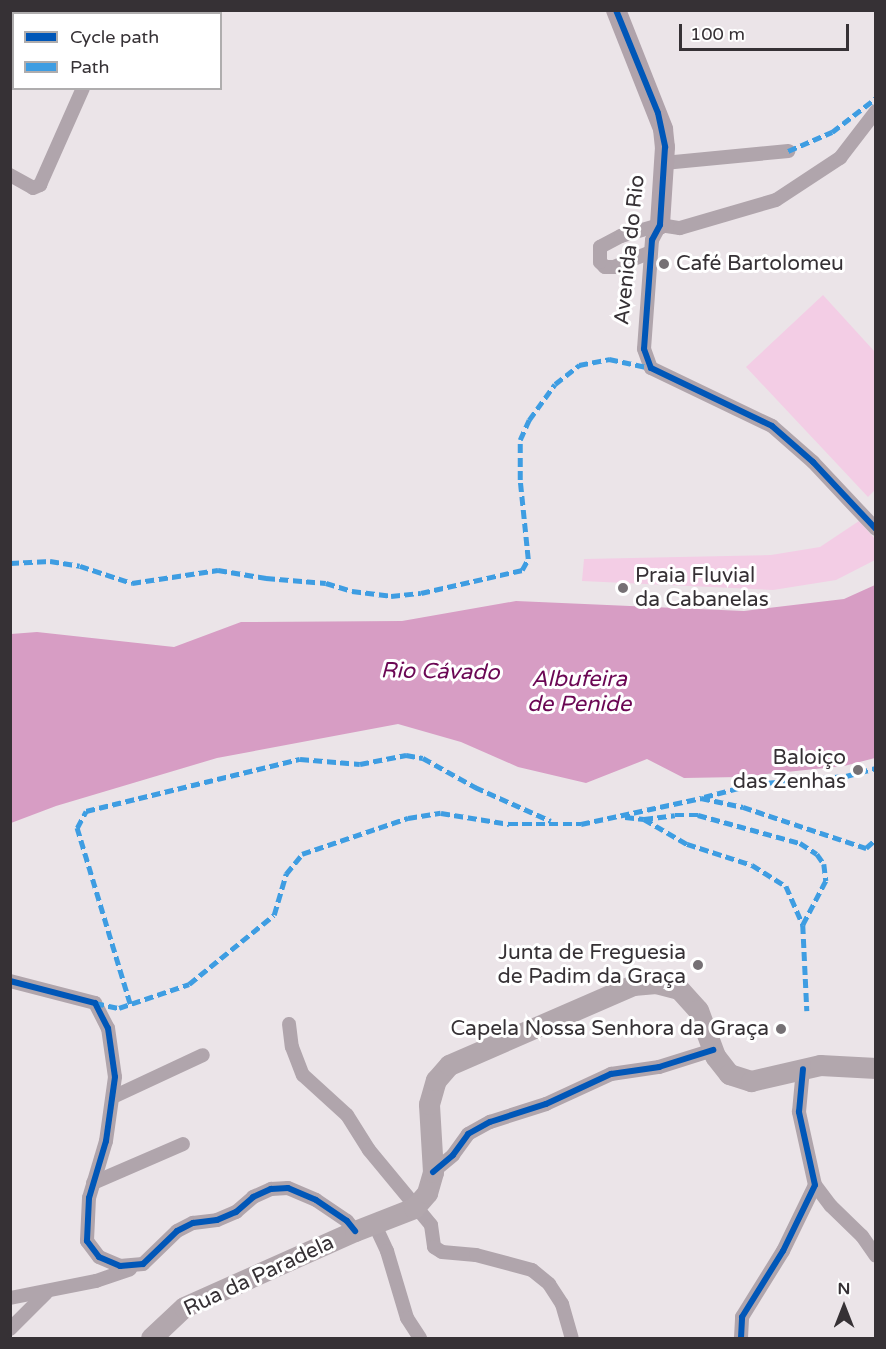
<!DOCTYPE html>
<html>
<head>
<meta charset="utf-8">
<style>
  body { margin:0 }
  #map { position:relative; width:886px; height:1349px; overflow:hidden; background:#ebe4e8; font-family:"Varela Round",sans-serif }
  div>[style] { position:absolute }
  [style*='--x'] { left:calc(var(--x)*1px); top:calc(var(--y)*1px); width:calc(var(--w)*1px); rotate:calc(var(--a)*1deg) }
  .green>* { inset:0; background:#f3cde5 }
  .water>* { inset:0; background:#d79dc4 }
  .street>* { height:14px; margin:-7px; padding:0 7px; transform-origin:7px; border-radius:7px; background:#b0a5ac }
  .secondary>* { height:20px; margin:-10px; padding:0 10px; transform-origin:10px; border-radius:10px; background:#b0a3ab }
  .primary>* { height:21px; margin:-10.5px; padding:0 10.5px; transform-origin:10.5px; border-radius:10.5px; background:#b2a7ad }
  .quiet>* { height:4.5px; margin-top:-2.25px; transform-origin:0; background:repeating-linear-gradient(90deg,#3e9de2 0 9px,transparent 0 13.5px) }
  .cycleway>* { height:6px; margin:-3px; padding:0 3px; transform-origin:3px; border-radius:3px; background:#0057b8 }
  .dots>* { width:16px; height:16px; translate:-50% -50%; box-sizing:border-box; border:3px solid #fff; border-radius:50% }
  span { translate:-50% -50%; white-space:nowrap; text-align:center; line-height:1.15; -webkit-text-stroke:6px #fff; paint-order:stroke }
  .street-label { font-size:21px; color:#363135 }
  .poi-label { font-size:21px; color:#363135 }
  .left { translate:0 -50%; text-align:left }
  .right { translate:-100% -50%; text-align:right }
  .water-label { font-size:22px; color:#6b0754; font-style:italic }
  .frame { position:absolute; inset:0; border:12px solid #363135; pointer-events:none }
  .legend { position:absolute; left:12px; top:12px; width:210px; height:78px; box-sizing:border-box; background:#fff; border:2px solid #afadae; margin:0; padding:8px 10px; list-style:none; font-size:18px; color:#363135 }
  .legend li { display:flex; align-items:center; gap:12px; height:30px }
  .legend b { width:30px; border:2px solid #afadae }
  .north { position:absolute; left:814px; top:1277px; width:60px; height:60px; -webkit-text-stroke:4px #fff; paint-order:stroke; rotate:0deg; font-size:16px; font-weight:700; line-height:24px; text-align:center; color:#363135 }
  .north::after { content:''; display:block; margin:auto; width:21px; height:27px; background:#363135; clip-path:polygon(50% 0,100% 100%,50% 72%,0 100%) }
  .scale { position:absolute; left:679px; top:24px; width:170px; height:27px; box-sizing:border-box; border:3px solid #363135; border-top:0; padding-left:8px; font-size:18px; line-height:21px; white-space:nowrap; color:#363135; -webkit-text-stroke:4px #fff; paint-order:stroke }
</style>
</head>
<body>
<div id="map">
  <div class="green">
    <div style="clip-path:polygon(823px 295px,875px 352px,875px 490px,868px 497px,746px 367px)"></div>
    <div style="clip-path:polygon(859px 521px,875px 539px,875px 560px,836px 580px,773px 590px,582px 581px,584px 559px,771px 555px,820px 547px)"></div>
  </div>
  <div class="water">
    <div style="clip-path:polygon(875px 585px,875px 758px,844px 766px,739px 777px,684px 778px,647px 759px,586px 783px,518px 767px,461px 742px,398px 724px,217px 758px,56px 806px,11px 823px,11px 634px,37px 632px,174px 647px,241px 622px,402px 621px,516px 601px,744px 611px,844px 599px)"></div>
  </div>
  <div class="street">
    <div style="--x:62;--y:14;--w:6;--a:-45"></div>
    <div style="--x:117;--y:14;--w:4;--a:-76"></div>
    <div style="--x:10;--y:48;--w:4;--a:-27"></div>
    <div style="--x:664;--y:163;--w:125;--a:-5.5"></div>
    <div style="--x:10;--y:175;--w:26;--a:29"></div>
    <div style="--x:33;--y:188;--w:8;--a:-23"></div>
    <div style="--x:40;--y:185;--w:106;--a:-66.1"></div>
    <div style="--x:660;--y:225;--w:17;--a:118"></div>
    <div style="--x:652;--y:240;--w:109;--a:94.2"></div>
    <div style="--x:644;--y:349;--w:20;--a:70"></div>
    <div style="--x:651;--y:368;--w:134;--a:25.6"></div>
    <div style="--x:772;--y:426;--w:55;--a:41.3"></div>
    <div style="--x:813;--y:462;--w:92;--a:46.8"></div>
    <div style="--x:651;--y:252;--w:40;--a:158"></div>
    <div style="--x:614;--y:267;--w:9;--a:180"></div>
    <div style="--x:605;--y:267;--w:7;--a:-135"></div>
    <div style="--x:600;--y:262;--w:15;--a:-90"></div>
    <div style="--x:600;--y:247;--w:24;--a:-28"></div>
    <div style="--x:621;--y:236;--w:41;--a:-15.8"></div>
    <div style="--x:660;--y:225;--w:20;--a:9"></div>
    <div style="--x:680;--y:228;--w:100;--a:-16.3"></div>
    <div style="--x:776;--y:200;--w:77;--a:-33.3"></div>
    <div style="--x:840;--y:158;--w:59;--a:-52.5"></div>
    <div style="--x:10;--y:981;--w:88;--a:14.5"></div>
    <div style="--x:95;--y:1003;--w:28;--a:63"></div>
    <div style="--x:108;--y:1028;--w:49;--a:81.9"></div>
    <div style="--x:115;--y:1077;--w:65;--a:98"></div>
    <div style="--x:106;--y:1141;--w:59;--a:106.6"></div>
    <div style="--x:89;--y:1198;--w:43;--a:92.7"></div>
    <div style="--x:87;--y:1241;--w:20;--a:53"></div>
    <div style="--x:99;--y:1257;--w:23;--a:23"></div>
    <div style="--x:120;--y:1266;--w:23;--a:-5"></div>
    <div style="--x:143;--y:1264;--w:47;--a:-44.1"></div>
    <div style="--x:177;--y:1231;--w:18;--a:-27"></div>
    <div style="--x:193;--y:1223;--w:24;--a:-7"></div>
    <div style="--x:217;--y:1220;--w:21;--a:-23"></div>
    <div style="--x:236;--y:1212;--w:23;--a:-41"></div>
    <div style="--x:253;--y:1197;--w:20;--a:-24"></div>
    <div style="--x:271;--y:1189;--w:17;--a:-3"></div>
    <div style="--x:288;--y:1188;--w:30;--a:23"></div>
    <div style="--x:316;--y:1200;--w:37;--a:34"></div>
    <div style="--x:347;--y:1221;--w:13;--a:51"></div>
    <div style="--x:289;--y:1024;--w:23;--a:83"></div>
    <div style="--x:292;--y:1047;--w:30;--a:69"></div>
    <div style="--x:303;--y:1075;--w:59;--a:42.3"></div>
    <div style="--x:347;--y:1115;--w:41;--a:57.8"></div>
    <div style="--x:369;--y:1150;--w:97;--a:50.4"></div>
    <div style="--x:431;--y:1225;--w:22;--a:82"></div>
    <div style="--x:434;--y:1247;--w:9;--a:32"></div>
    <div style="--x:442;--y:1252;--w:34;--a:5"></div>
    <div style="--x:476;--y:1255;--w:58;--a:15"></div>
    <div style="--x:532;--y:1270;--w:22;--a:39"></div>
    <div style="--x:549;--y:1284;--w:24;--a:57"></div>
    <div style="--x:562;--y:1304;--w:35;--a:74"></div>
    <div style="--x:113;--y:1097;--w:99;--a:-25"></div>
    <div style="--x:433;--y:1172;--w:26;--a:-40"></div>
    <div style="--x:453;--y:1155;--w:26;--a:-54"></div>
    <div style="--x:468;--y:1134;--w:25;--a:-29"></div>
    <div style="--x:490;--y:1122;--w:59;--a:-17.8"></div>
    <div style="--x:546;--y:1104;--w:72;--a:-24.8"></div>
    <div style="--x:611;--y:1074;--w:49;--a:-8.3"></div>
    <div style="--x:659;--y:1067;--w:57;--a:-17.5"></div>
    <div style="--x:93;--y:1183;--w:98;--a:-23.4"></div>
    <div style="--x:815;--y:1185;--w:26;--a:53"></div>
    <div style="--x:831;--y:1206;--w:43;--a:44.1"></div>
    <div style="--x:862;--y:1236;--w:24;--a:55"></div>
    <div style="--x:374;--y:1223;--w:31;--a:65"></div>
    <div style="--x:387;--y:1251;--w:70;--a:73.4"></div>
    <div style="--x:407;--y:1318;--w:24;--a:57"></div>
    <div style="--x:10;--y:1298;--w:88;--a:-11.2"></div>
    <div style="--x:96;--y:1281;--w:36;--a:-19"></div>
    <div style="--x:10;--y:1329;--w:51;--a:-45"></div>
    <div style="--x:741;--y:1338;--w:21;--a:-87"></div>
    <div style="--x:742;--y:1317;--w:78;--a:-58.2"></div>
    <div style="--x:783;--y:1251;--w:73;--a:-64.1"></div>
    <div style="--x:815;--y:1185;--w:75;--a:-102.4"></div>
    <div style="--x:799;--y:1112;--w:43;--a:-84.7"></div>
  </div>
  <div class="secondary">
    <div style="--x:616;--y:10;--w:128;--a:68.4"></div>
    <div style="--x:663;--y:129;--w:18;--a:84"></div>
    <div style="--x:665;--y:147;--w:78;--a:93.7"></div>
  </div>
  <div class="primary">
    <div style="--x:151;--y:1338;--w:45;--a:-43.2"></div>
    <div style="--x:184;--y:1307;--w:187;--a:-24"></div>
    <div style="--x:355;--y:1231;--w:63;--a:-21.3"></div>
    <div style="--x:414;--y:1208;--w:20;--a:-49"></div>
    <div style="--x:427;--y:1193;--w:22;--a:-74"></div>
    <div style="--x:433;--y:1172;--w:68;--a:-93.4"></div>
    <div style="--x:429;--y:1104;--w:25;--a:-74"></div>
    <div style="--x:436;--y:1080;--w:20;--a:-49"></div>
    <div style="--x:449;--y:1065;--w:201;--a:-23.5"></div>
    <div style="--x:633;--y:985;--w:23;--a:-5"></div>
    <div style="--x:656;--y:983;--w:24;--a:15"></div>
    <div style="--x:679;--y:989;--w:28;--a:48"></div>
    <div style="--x:698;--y:1010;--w:49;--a:69.7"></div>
    <div style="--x:715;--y:1056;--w:23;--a:52"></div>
    <div style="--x:729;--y:1074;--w:23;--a:18"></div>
    <div style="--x:751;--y:1081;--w:71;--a:-13.1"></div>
    <div style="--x:820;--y:1065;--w:56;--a:3.1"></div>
  </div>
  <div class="quiet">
    <div style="--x:788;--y:151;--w:48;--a:-23.4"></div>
    <div style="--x:832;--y:132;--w:56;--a:-37.7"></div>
    <div style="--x:10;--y:563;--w:40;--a:-2.9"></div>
    <div style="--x:50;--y:561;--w:30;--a:9"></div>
    <div style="--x:80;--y:566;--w:55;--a:18.1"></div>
    <div style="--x:132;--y:583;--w:87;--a:-8.6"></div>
    <div style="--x:218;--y:570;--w:49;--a:9.5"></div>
    <div style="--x:266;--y:578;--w:60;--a:4.8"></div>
    <div style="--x:326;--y:583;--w:27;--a:17"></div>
    <div style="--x:352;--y:591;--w:39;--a:7"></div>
    <div style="--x:391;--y:596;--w:30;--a:-6"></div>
    <div style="--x:421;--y:593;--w:104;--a:-12.8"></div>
    <div style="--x:522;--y:570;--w:13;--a:-61"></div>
    <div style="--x:528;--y:559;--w:79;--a:-95.8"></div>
    <div style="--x:520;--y:480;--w:40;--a:-90"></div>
    <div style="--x:520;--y:440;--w:22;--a:-66"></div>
    <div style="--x:529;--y:420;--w:44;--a:-54.2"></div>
    <div style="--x:555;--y:384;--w:31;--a:-38"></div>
    <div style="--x:579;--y:365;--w:31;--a:-11"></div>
    <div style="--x:609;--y:359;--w:43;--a:12.1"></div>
    <div style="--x:704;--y:797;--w:52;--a:-14.6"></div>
    <div style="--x:754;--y:784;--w:92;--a:-5"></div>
    <div style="--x:846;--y:776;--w:31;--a:-15"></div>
    <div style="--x:625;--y:817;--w:19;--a:6"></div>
    <div style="--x:644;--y:819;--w:31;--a:-7"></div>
    <div style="--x:675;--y:815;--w:23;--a:0"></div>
    <div style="--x:698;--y:815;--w:106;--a:15.4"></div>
    <div style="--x:800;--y:843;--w:20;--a:33"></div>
    <div style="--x:817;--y:854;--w:12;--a:55"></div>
    <div style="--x:824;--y:864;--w:17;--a:83"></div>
    <div style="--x:826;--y:881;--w:50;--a:117.6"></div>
    <div style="--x:803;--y:925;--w:86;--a:87.3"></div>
    <div style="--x:644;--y:819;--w:50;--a:30.2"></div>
    <div style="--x:687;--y:844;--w:68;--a:17.9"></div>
    <div style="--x:752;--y:865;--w:40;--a:32"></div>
    <div style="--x:786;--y:886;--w:43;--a:66.4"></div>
    <div style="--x:95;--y:1003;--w:25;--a:12"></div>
    <div style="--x:119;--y:1008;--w:74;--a:-18.9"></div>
    <div style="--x:189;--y:984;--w:109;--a:-39.1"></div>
    <div style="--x:274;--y:915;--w:43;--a:-73.7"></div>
    <div style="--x:286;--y:874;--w:26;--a:-51"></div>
    <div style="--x:302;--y:854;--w:112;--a:-18.8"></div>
    <div style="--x:408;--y:818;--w:33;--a:-9"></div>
    <div style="--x:441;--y:813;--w:69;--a:9.2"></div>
    <div style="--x:509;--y:824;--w:72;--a:0"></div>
    <div style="--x:581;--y:824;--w:123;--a:-12.2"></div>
    <div style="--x:701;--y:798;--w:43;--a:12.1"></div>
    <div style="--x:743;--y:807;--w:130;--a:18.4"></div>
    <div style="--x:866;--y:848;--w:13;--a:-42"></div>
    <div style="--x:130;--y:1004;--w:184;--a:-106.8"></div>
    <div style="--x:77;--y:828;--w:19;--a:-62"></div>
    <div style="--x:86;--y:811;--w:220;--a:-13.7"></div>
    <div style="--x:300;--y:759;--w:60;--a:4.8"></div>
    <div style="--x:360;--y:764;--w:47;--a:-11.1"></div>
    <div style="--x:406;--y:755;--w:17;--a:10"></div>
    <div style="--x:423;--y:758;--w:60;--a:29.1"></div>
    <div style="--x:475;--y:787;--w:83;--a:24.1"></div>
  </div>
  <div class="cycleway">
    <div style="--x:616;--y:10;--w:111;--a:67.8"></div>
    <div style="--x:658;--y:113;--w:35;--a:78"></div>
    <div style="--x:665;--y:147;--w:78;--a:93.7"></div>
    <div style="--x:660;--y:225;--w:17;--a:118"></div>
    <div style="--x:652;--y:240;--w:109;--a:94.2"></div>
    <div style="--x:644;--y:349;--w:20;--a:70"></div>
    <div style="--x:651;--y:368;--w:134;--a:25.6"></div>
    <div style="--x:772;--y:426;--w:55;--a:41.3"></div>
    <div style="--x:813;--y:462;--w:92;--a:46.8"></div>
    <div style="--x:10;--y:981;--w:88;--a:14.5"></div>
    <div style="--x:95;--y:1003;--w:28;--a:63"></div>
    <div style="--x:108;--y:1028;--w:49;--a:81.9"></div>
    <div style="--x:115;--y:1077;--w:65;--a:98"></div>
    <div style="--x:106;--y:1141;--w:59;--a:106.6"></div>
    <div style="--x:89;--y:1198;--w:43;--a:92.7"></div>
    <div style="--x:87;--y:1241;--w:20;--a:53"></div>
    <div style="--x:99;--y:1257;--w:23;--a:23"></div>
    <div style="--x:120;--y:1266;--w:23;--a:-5"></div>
    <div style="--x:143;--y:1264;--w:47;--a:-44.1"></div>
    <div style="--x:177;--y:1231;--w:18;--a:-27"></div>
    <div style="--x:193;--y:1223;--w:24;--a:-7"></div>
    <div style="--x:217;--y:1220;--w:21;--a:-23"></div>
    <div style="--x:236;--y:1212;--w:23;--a:-41"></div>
    <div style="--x:253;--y:1197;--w:20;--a:-24"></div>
    <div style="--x:271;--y:1189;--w:17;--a:-3"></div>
    <div style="--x:288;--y:1188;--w:30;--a:23"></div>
    <div style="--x:316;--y:1200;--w:37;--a:34"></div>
    <div style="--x:347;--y:1221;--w:13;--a:51"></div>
    <div style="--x:433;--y:1172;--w:26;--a:-40"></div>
    <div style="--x:453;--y:1155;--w:26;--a:-54"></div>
    <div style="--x:468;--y:1134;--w:25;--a:-29"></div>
    <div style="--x:490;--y:1122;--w:59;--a:-17.8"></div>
    <div style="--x:546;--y:1104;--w:72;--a:-24.8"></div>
    <div style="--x:611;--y:1074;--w:49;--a:-8.3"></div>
    <div style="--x:659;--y:1067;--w:57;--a:-17.5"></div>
    <div style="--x:741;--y:1338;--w:21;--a:-87"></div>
    <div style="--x:742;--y:1317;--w:78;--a:-58.2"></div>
    <div style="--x:783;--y:1251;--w:73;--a:-64.1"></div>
    <div style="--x:815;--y:1185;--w:75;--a:-102.4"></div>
    <div style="--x:799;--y:1112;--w:43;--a:-84.7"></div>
  </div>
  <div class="dots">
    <div style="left:664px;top:264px;background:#757074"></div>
    <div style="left:623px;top:588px;background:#757074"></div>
    <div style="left:858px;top:770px;background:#757074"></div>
    <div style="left:698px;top:965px;background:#757074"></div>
    <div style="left:781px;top:1029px;background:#757074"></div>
  </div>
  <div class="street-label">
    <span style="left:630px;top:250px;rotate:-84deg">Avenida do Rio</span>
    <span style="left:259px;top:1276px;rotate:-25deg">Rua da Paradela</span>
  </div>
  <div class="poi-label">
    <span class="left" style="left:676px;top:264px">Café Bartolomeu</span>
    <span class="left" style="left:635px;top:588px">Praia Fluvial<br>da Cabanelas</span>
    <span class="right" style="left:846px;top:770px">Baloiço<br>das Zenhas</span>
    <span class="right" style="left:686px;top:965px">Junta de Freguesia<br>de Padim da Graça</span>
    <span class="right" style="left:769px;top:1029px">Capela Nossa Senhora da Graça</span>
  </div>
  <div class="water-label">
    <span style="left:440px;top:672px;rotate:1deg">Rio Cávado</span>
    <span style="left:579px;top:692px">Albufeira<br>de Penide</span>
  </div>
  <div class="frame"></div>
  <ul class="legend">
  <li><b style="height:8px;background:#0057b8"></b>Cycle path</li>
  <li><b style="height:8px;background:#3e9de2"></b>Path</li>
  </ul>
  <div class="north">N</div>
  <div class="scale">100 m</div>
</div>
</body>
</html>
